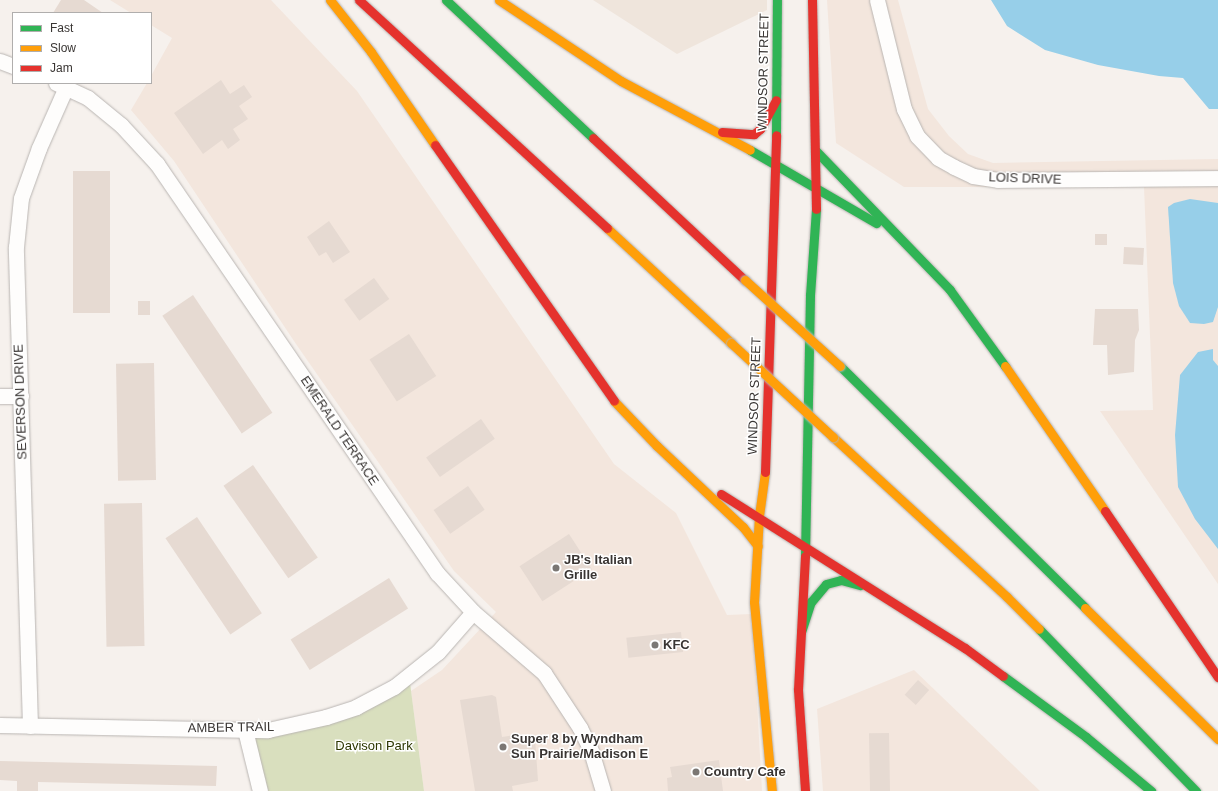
<!DOCTYPE html>
<html>
<head>
<meta charset="utf-8">
<style>
  body { margin:0 }
  #map { position:relative; width:1218px; height:791px; overflow:hidden; background:#f6f1ed; font-family:Arial,sans-serif }
  div>[style] { position:absolute }
  [style*='--x'] { left:calc(var(--x)*1px); top:calc(var(--y)*1px); width:calc(var(--w)*1px); rotate:calc(var(--a)*1deg) }
  .commercial>* { inset:0; background:#f3e6dd }
  .built>* { inset:0; background:#efe5dc }
  .green>* { inset:0; background:#d9dfbe }
  .water>* { inset:0; background:#97cfe9 }
  .building>* { inset:0; background:#e6dad2; transform-origin:0 0 }
  .roads { filter:drop-shadow(0 0 1px #b9b5b2) drop-shadow(0 0 1px #b9b5b2) }
  .street>* { height:15px; margin:-7.5px; padding:0 7.5px; transform-origin:7.5px; border-radius:7.5px; background:#fefdfc }
  .fast>* { height:9px; margin:-4.5px; padding:0 4.5px; transform-origin:4.5px; border-radius:4.5px; background:#30b455 }
  .slow>* { height:9px; margin:-4.5px; padding:0 4.5px; transform-origin:4.5px; border-radius:4.5px; background:#ff9f0a }
  .jam>* { height:9px; margin:-4.5px; padding:0 4.5px; transform-origin:4.5px; border-radius:4.5px; background:#e5322d }
  .bridges { filter:drop-shadow(0 0 1px #b9b5b2) drop-shadow(0 0 1px #b9b5b2) }
  .slow-bridge>* { height:9px; margin:-4.5px; padding:0 4.5px; transform-origin:4.5px; border-radius:4.5px; background:#ff9f0a }
  .dots>* { width:11px; height:11px; translate:-50% -50%; box-sizing:border-box; border:2px solid #fff; border-radius:50% }
  span { translate:-50% -50%; white-space:nowrap; text-align:center; line-height:1.15; -webkit-text-stroke:3px #fff; paint-order:stroke }
  .street-label { font-size:13px; color:#393533 }
  .poi-label { font-size:13px; color:#393533; font-weight:700 }
  .left { translate:0 -50%; text-align:left }
  .park-label { font-size:13px; color:#2c3600 }
  .legend { position:absolute; left:12px; top:12px; width:140px; height:72px; box-sizing:border-box; background:#fff; border:1px solid #b0aead; margin:0; padding:5px 7px; list-style:none; font-size:12px; color:#393533 }
  .legend li { display:flex; align-items:center; gap:8px; height:20px }
  .legend b { width:20px; border:1px solid #b0aead }
</style>
</head>
<body>
<div id="map">
  <div class="commercial">
    <div style="clip-path:polygon(110px 0,271px 0,357px 91px,614px 464px,676px 513px,727px 615px,752px 614px,762px 791px,424px 791px,411px 691px,442px 670px,496px 612px,454px 571px,296px 344px,174px 161px,131px 110px,147px 83px,151px 83px,151px 76px,172px 38px,151px 25px,151px 13px,131px 13px)"></div>
    <div style="clip-path:polygon(827px 0,898px 0,928px 109px,949px 136px,968px 154px,993px 163px,1218px 159px,1218px 584px,1100px 411px,1153px 410px,1144px 187px,904px 187px,836px 143px)"></div>
    <div style="clip-path:polygon(914px 670px,1040px 791px,823px 791px,817px 709px)"></div>
  </div>
  <div class="built">
    <div style="clip-path:polygon(593px 0,767px 0,767px 10px,677px 54px)"></div>
  </div>
  <div class="green">
    <div style="clip-path:polygon(409px 675px,424px 791px,260px 791px,245px 730px,326px 717px)"></div>
  </div>
  <div class="water">
    <div style="clip-path:polygon(991px 0,1218px 0,1218px 109px,1209px 109px,1183px 78px,1159px 76px,1098px 65px,1045px 50px,1007px 26px)"></div>
    <div style="clip-path:polygon(1190px 199px,1218px 203px,1218px 307px,1213px 322px,1204px 324px,1190px 323px,1179px 306px,1173px 283px,1168px 207px,1174px 203px)"></div>
    <div style="clip-path:polygon(1213px 349px,1213px 360px,1218px 366px,1218px 549px,1195px 519px,1178px 487px,1175px 435px,1180px 375px,1198px 352px)"></div>
  </div>
  <div class="building">
    <div style="clip-path:polygon(61px 0,84px 0,103px 13px,53px 13px)"></div>
    <div style="clip-path:polygon(221px 80px,230px 94px,244px 85px,252px 97px,239px 106px,248px 119px,233px 129px,240px 140px,228px 149px,222px 140px,203px 154px,174px 113px)"></div>
    <div style="left:73px;top:171px;width:37px;height:142px"></div>
    <div style="clip-path:polygon(329px 221px,350px 252px,333px 263px,326px 252px,319px 256px,307px 237px)"></div>
    <div style="left:1107px;top:234px;width:11px;height:12px;rotate:90deg"></div>
    <div style="left:1124px;top:247px;width:20px;height:17px;rotate:3deg"></div>
    <div style="left:374px;top:278px;width:26px;height:37px;rotate:54deg"></div>
    <div style="left:193px;top:295px;width:142px;height:37px;rotate:56deg"></div>
    <div style="left:150px;top:301px;width:14px;height:12px;rotate:90deg"></div>
    <div style="clip-path:polygon(1095px 309px,1138px 309px,1139px 330px,1135px 340px,1134px 372px,1108px 375px,1107px 345px,1093px 345px)"></div>
    <div style="left:409px;top:334px;width:50px;height:47px;rotate:57deg"></div>
    <div style="left:154px;top:363px;width:117px;height:38px;rotate:89deg"></div>
    <div style="left:481px;top:419px;width:24px;height:67px;rotate:55deg"></div>
    <div style="left:253px;top:465px;width:113px;height:36px;rotate:55deg"></div>
    <div style="left:468px;top:486px;width:29px;height:42px;rotate:55deg"></div>
    <div style="left:142px;top:503px;width:143px;height:38px;rotate:89deg"></div>
    <div style="left:197px;top:517px;width:116px;height:38px;rotate:56deg"></div>
    <div style="left:569px;top:534px;width:42px;height:59px;rotate:57deg"></div>
    <div style="left:389px;top:578px;width:36px;height:116px;rotate:58deg"></div>
    <div style="left:681px;top:632px;width:20px;height:55px;rotate:84deg"></div>
    <div style="left:918px;top:680px;width:15px;height:20px;rotate:42deg"></div>
    <div style="clip-path:polygon(492px 695px,496px 697px,502px 737px,522px 734px,522px 740px,535px 738px,538px 781px,512px 786px,513px 791px,475px 791px,460px 700px)"></div>
    <div style="left:889px;top:733px;width:58px;height:20px;rotate:89deg"></div>
    <div style="clip-path:polygon(719px 760px,723px 791px,668px 791px,667px 778px,672px 777px,670px 767px)"></div>
    <div style="clip-path:polygon(0 761px,217px 766px,216px 786px,38px 782px,38px 791px,17px 791px,17px 781px,0 780px)"></div>
  </div>
  <div class="roads">
    <div class="street">
      <div style="--x:877;--y:0;--w:112;--a:76.1"></div>
      <div style="--x:904;--y:109;--w:30;--a:64"></div>
      <div style="--x:917;--y:136;--w:30;--a:46"></div>
      <div style="--x:938;--y:158;--w:18;--a:29"></div>
      <div style="--x:954;--y:167;--w:21;--a:25"></div>
      <div style="--x:973;--y:176;--w:25;--a:9"></div>
      <div style="--x:998;--y:180;--w:220;--a:-0.5"></div>
      <div style="--x:0;--y:61;--w:14;--a:21"></div>
      <div style="--x:56;--y:83;--w:35;--a:25"></div>
      <div style="--x:88;--y:98;--w:43;--a:39.3"></div>
      <div style="--x:121;--y:125;--w:53;--a:47.3"></div>
      <div style="--x:157;--y:164;--w:496;--a:55.6"></div>
      <div style="--x:437;--y:573;--w:53;--a:47.3"></div>
      <div style="--x:473;--y:612;--w:94;--a:40.7"></div>
      <div style="--x:544;--y:673;--w:66;--a:56.8"></div>
      <div style="--x:580;--y:728;--w:25;--a:64"></div>
      <div style="--x:591;--y:751;--w:42;--a:73.3"></div>
      <div style="--x:0;--y:396;--w:21;--a:0"></div>
      <div style="--x:0;--y:725;--w:268;--a:1.1"></div>
      <div style="--x:268;--y:730;--w:59;--a:-12.6"></div>
      <div style="--x:326;--y:717;--w:32;--a:-18"></div>
      <div style="--x:356;--y:707;--w:43;--a:-27.8"></div>
      <div style="--x:394;--y:687;--w:56;--a:-38.5"></div>
      <div style="--x:438;--y:652;--w:53;--a:-48.8"></div>
      <div style="--x:30;--y:726;--w:479;--a:-91.7"></div>
      <div style="--x:16;--y:247;--w:49;--a:-84.2"></div>
      <div style="--x:21;--y:198;--w:53;--a:-70.2"></div>
      <div style="--x:39;--y:148;--w:67;--a:-66.1"></div>
      <div style="--x:245;--y:730;--w:63;--a:76.2"></div>
    </div>
    <div class="fast">
      <div style="--x:446;--y:0;--w:202;--a:43.2"></div>
      <div style="--x:776;--y:135;--w:135;--a:-89.6"></div>
      <div style="--x:750;--y:150;--w:146;--a:30.1"></div>
      <div style="--x:816;--y:151;--w:193;--a:46"></div>
      <div style="--x:950;--y:290;--w:94;--a:54.1"></div>
      <div style="--x:840;--y:366;--w:344;--a:44.6"></div>
      <div style="--x:805;--y:556;--w:261;--a:-88.9"></div>
      <div style="--x:810;--y:295;--w:86;--a:-86"></div>
      <div style="--x:1039;--y:629;--w:226;--a:45.9"></div>
      <div style="--x:801;--y:632;--w:32;--a:-72"></div>
      <div style="--x:811;--y:602;--w:23;--a:-50"></div>
      <div style="--x:826;--y:584;--w:16;--a:-15"></div>
      <div style="--x:841;--y:580;--w:20;--a:15"></div>
      <div style="--x:1003;--y:676;--w:103;--a:36.3"></div>
      <div style="--x:1086;--y:737;--w:85;--a:39.7"></div>
    </div>
    <div class="slow">
      <div style="--x:330;--y:0;--w:66;--a:51.7"></div>
      <div style="--x:371;--y:52;--w:113;--a:55.5"></div>
      <div style="--x:499;--y:0;--w:146;--a:33.6"></div>
      <div style="--x:621;--y:81;--w:146;--a:28.1"></div>
      <div style="--x:607;--y:228;--w:169;--a:42.8"></div>
      <div style="--x:1005;--y:366;--w:176;--a:55.4"></div>
      <div style="--x:614;--y:401;--w:62;--a:46.3"></div>
      <div style="--x:657;--y:446;--w:118;--a:43.3"></div>
      <div style="--x:743;--y:527;--w:24;--a:52"></div>
      <div style="--x:833;--y:437;--w:236;--a:42.6"></div>
      <div style="--x:1007;--y:597;--w:45;--a:45"></div>
      <div style="--x:765;--y:472;--w:44;--a:97.8"></div>
      <div style="--x:759;--y:516;--w:86;--a:93.3"></div>
      <div style="--x:754;--y:602;--w:190;--a:84.6"></div>
      <div style="--x:1085;--y:608;--w:187;--a:44.6"></div>
    </div>
    <div class="jam">
      <div style="--x:359;--y:0;--w:337;--a:42.6"></div>
      <div style="--x:812;--y:0;--w:209;--a:88.9"></div>
      <div style="--x:722;--y:132;--w:32;--a:4"></div>
      <div style="--x:754;--y:134;--w:8;--a:-40"></div>
      <div style="--x:760;--y:129;--w:33;--a:-61"></div>
      <div style="--x:593;--y:138;--w:208;--a:43.1"></div>
      <div style="--x:435;--y:145;--w:312;--a:55"></div>
      <div style="--x:765;--y:472;--w:337;--a:-88.1"></div>
      <div style="--x:721;--y:494;--w:289;--a:32.3"></div>
      <div style="--x:965;--y:648;--w:47;--a:36.4"></div>
      <div style="--x:1105;--y:511;--w:201;--a:55.8"></div>
      <div style="--x:805;--y:556;--w:134;--a:93"></div>
      <div style="--x:798;--y:690;--w:101;--a:86"></div>
    </div>
  </div>
  <div class="bridges">
    <div class="slow-bridge">
      <div style="--x:745;--y:280;--w:128;--a:42.2"></div>
      <div style="--x:731;--y:343;--w:139;--a:42.7"></div>
    </div>
  </div>
  <div class="dots">
    <div style="left:556px;top:568px;background:#7b7774"></div>
    <div style="left:655px;top:645px;background:#7b7774"></div>
    <div style="left:503px;top:747px;background:#7b7774"></div>
    <div style="left:696px;top:772px;background:#7b7774"></div>
  </div>
  <div class="street-label">
    <span style="left:764px;top:72px;rotate:-89deg">WINDSOR STREET</span>
    <span style="left:1025px;top:179px;rotate:2deg">LOIS DRIVE</span>
    <span style="left:755px;top:396px;rotate:-88deg">WINDSOR STREET</span>
    <span style="left:21px;top:402px;rotate:-92deg">SEVERSON DRIVE</span>
    <span style="left:339px;top:431px;rotate:56deg">EMERALD TERRACE</span>
    <span style="left:231px;top:728px;rotate:-1deg">AMBER TRAIL</span>
  </div>
  <div class="poi-label">
    <span class="left" style="left:564px;top:568px">JB's Italian<br>Grille</span>
    <span class="left" style="left:663px;top:645px">KFC</span>
    <span class="left" style="left:511px;top:747px">Super 8 by Wyndham<br>Sun Prairie/Madison E</span>
    <span class="left" style="left:704px;top:772px">Country Cafe</span>
  </div>
  <div class="park-label">
    <span style="left:374px;top:746px">Davison Park</span>
  </div>
  <ul class="legend">
  <li><b style="height:5px;background:#30b455"></b>Fast</li>
  <li><b style="height:5px;background:#ff9f0a"></b>Slow</li>
  <li><b style="height:5px;background:#e5322d"></b>Jam</li>
  </ul>
</div>
</body>
</html>
